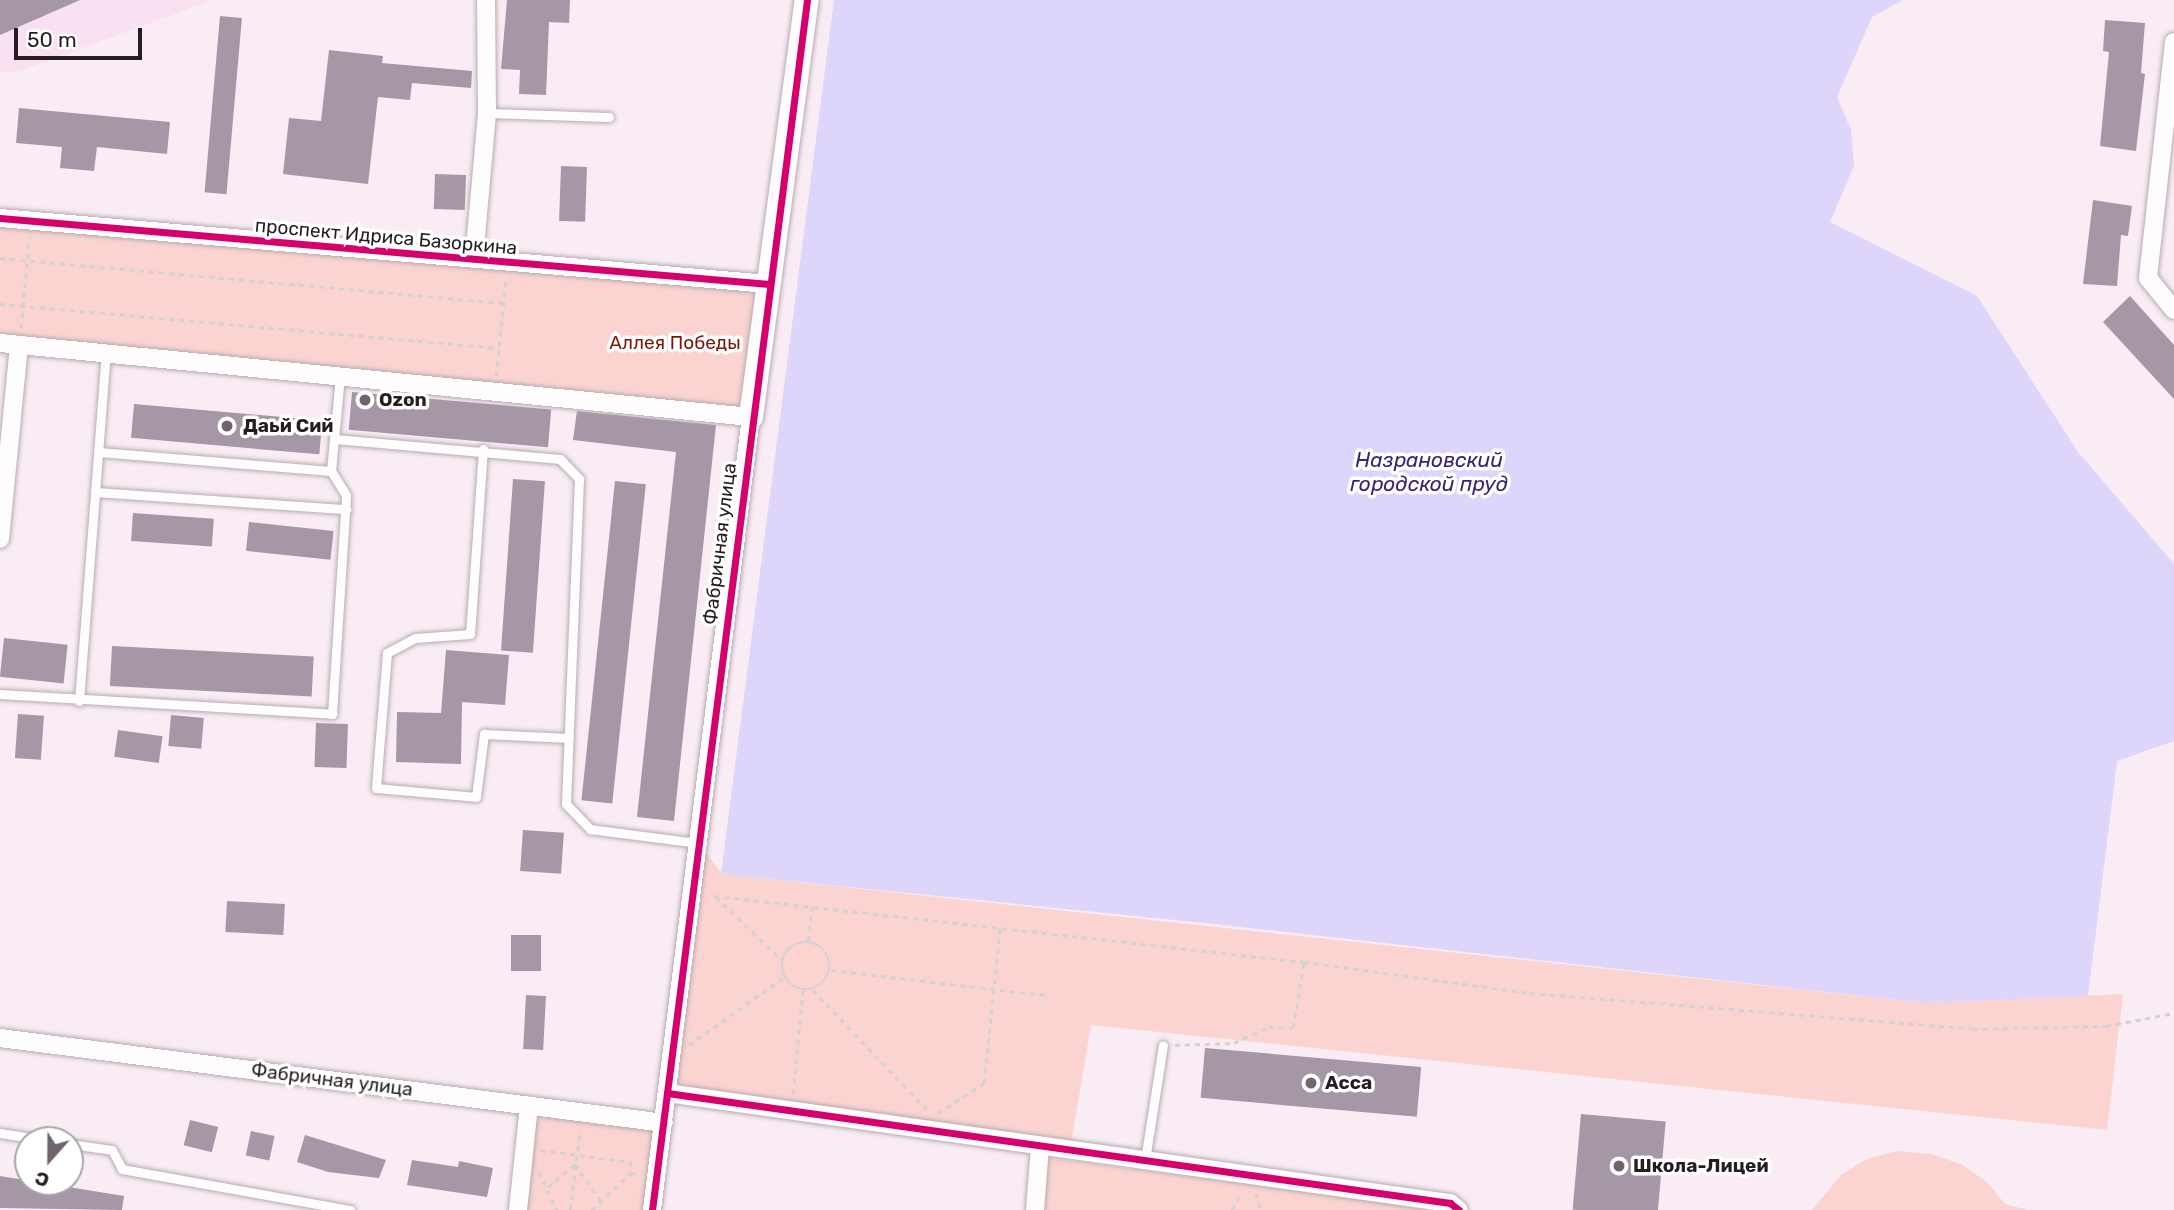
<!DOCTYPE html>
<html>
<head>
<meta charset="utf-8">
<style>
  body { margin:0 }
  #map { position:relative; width:2174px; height:1210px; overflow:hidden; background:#f9ecf4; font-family:Rubik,sans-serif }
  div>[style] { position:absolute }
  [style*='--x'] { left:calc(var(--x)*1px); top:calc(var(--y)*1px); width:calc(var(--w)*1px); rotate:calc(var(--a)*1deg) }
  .built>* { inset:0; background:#fae1f1 }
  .green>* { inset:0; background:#fbd4d1; transform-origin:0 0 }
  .water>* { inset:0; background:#ddd6fa }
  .building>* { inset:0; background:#a597a6; transform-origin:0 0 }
  .path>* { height:2.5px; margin-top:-1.25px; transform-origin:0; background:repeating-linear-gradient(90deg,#d5d1d3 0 5px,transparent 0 10px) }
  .path>.ring { margin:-1.25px; padding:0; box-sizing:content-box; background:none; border:2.5px solid #d5d1d3; border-radius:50% }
  .roads { filter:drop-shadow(0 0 2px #b6acb2) drop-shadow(0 0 2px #b6acb2) }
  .lane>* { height:9px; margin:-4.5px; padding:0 4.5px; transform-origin:4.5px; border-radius:4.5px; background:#fefcfd }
  .street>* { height:18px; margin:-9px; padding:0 9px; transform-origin:9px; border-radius:9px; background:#fefcfd }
  .secondary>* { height:24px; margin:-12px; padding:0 12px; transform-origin:12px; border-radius:12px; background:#fefcfd }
  .cycleway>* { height:7px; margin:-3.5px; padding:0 3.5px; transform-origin:3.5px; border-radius:3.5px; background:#d6006c }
  .dots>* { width:19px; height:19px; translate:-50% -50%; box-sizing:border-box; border:4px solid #fff; border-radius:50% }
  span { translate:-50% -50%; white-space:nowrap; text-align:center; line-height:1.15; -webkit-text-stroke:7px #fff; paint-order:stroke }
  .street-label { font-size:19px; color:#261d23 }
  .park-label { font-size:19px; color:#7c1606 }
  .poi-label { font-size:19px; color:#261d23; font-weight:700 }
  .left { translate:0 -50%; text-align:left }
  .water-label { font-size:21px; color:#392379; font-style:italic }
  .north { position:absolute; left:14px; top:1126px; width:70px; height:70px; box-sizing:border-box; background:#fff; border:2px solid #a8a5a7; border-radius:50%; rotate:201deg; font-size:19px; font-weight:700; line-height:28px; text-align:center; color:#261d23 }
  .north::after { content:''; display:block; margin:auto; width:24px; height:32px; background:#70656c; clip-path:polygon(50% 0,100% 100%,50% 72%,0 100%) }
  .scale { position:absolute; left:14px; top:28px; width:128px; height:32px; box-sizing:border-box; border:4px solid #261d23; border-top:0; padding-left:9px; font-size:21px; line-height:24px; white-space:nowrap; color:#261d23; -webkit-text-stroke:5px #fff; paint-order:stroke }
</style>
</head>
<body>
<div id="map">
  <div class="built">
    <div style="clip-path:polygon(0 0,213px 0,20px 71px,0 73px)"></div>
  </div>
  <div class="green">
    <div style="left:0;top:217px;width:772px;height:126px;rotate:5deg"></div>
    <div style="clip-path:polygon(699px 843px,722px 874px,1925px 1003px,2123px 994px,2107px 1130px,1091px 1025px,1070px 1150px,667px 1093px)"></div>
    <div style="clip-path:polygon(529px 1106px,664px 1123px,652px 1210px,518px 1210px)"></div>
    <div style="clip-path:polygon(1898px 1151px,1931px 1154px,1963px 1165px,1988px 1183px,2005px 1204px,2028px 1210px,1812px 1210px,1841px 1175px,1867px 1159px)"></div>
    <div style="clip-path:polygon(1048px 1158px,1424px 1208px,1429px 1210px,1043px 1210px)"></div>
  </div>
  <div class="water">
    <div style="clip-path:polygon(834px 0,1903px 0,1872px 17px,1837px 97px,1851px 130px,1854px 166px,1830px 222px,1977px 296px,2078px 452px,2174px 564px,2174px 741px,2117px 761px,2088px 996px,1925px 1003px,1214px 924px,721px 874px)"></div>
  </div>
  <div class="building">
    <div style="clip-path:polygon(0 0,80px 0,0 35px)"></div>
    <div style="clip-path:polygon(507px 0,570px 0,569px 23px,549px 22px,546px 95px,519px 94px,520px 70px,501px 69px)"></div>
    <div style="left:220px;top:16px;width:22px;height:177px;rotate:5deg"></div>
    <div style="clip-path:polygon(2105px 20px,2145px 23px,2141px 73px,2145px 74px,2136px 151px,2100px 146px,2109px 52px,2103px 51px)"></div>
    <div style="clip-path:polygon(329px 50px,383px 56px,382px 63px,472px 71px,471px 88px,412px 83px,410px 100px,378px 97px,368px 184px,283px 174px,289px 118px,321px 121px)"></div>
    <div style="clip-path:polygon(19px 108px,170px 122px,167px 154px,97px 147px,94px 171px,60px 168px,62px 147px,16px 143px)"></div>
    <div style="left:561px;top:166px;width:26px;height:55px;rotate:2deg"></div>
    <div style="left:435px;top:174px;width:31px;height:35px;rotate:2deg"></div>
    <div style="clip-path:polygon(2093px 200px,2132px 206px,2128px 236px,2121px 235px,2117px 286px,2083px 284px)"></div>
    <div style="clip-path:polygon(2130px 296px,2174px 345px,2174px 399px,2103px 322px)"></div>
    <div style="left:352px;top:392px;width:200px;height:38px;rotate:5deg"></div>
    <div style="left:134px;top:404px;width:189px;height:34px;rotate:5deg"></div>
    <div style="clip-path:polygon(577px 411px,716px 425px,674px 821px,637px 817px,676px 452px,573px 440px)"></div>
    <div style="left:513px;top:479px;width:32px;height:172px;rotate:4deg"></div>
    <div style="left:615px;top:481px;width:31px;height:321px;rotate:6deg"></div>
    <div style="left:133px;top:513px;width:81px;height:28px;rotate:4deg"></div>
    <div style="left:249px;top:522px;width:85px;height:29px;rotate:6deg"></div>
    <div style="left:4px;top:638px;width:64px;height:39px;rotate:6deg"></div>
    <div style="left:112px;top:646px;width:202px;height:40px;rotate:3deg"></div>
    <div style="clip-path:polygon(446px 650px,509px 655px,505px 705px,462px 702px,461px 764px,396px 762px,397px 712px,441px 713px)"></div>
    <div style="left:18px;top:714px;width:26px;height:44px;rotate:4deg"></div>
    <div style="left:171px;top:715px;width:33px;height:31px;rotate:5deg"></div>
    <div style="left:316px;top:723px;width:32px;height:44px;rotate:2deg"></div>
    <div style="left:118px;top:730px;width:45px;height:27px;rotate:8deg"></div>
    <div style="left:523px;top:830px;width:41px;height:41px;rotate:4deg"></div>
    <div style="left:227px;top:901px;width:58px;height:31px;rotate:3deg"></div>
    <div style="left:511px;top:935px;width:30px;height:36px"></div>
    <div style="left:526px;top:995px;width:20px;height:54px;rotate:3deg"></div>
    <div style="left:1205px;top:1048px;width:217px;height:50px;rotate:5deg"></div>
    <div style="left:1581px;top:1114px;width:85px;height:96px;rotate:5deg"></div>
    <div style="left:190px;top:1120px;width:29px;height:26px;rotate:14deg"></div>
    <div style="left:251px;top:1131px;width:24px;height:25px;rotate:12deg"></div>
    <div style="clip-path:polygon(305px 1135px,386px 1160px,379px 1178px,328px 1172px,297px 1162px)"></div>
    <div style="clip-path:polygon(412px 1160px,458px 1167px,459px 1161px,493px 1168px,487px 1197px,407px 1185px)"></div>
    <div style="clip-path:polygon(0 1176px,124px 1196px,122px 1210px,0 1208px)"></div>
  </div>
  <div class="path">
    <div style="--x:0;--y:258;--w:505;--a:5.11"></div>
    <div style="--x:0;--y:304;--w:501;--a:5.04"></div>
    <div style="--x:21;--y:328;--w:91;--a:-85"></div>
    <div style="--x:496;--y:376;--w:99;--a:-84.2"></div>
    <div style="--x:714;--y:896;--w:594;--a:6.38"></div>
    <div style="--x:1304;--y:962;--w:228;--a:7.8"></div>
    <div style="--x:1530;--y:993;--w:444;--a:4.6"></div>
    <div style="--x:1973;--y:1029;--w:133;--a:-1.3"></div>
    <div style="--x:2106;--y:1026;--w:69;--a:-10.8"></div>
    <div style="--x:716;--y:897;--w:91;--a:43.7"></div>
    <div style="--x:808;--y:941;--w:34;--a:-83"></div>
    <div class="ring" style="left:782px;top:942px;width:45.5px;height:45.5px"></div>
    <div style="--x:831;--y:970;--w:215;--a:6.7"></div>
    <div style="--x:813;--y:990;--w:170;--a:46.4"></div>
    <div style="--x:689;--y:1045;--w:115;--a:-35.5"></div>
    <div style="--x:1175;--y:1045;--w:59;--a:-1.9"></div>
    <div style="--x:1234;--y:1043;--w:38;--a:-25"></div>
    <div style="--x:1269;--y:1027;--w:24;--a:2"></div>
    <div style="--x:1293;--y:1028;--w:67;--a:-80.5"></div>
    <div style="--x:793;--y:1094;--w:105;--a:-84.6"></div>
    <div style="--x:938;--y:1113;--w:55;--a:-33.1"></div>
    <div style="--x:984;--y:1083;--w:156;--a:-84.1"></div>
    <div style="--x:540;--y:1150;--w:92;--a:7.5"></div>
    <div style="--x:631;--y:1162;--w:11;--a:90"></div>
    <div style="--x:539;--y:1172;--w:42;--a:64.7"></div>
    <div style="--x:548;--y:1187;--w:35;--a:-40"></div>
    <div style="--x:575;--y:1164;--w:45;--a:54.9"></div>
    <div style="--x:1256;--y:1193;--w:18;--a:74"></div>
    <div style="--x:570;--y:1210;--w:81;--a:-82.9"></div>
    <div style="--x:592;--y:1210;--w:54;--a:-43.5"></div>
    <div style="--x:631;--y:1173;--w:10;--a:6"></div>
    <div style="--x:1232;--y:1210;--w:20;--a:-63"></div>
  </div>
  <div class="roads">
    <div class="lane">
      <div style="--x:487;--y:113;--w:122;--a:1.9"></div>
      <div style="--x:335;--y:439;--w:226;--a:5.1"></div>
      <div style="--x:560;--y:459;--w:28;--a:46"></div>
      <div style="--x:579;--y:479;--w:325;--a:92.3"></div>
      <div style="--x:566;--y:804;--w:35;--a:46"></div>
      <div style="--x:590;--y:829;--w:109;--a:7.4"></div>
      <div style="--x:483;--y:449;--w:185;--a:94"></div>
      <div style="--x:470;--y:634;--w:55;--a:175.8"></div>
      <div style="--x:415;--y:638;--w:32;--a:152"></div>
      <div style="--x:387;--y:653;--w:135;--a:94.7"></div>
      <div style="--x:376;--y:788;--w:100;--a:5.1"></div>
      <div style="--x:476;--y:797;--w:64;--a:-82.8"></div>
      <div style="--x:484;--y:734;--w:85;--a:2.7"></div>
      <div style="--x:99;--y:452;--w:233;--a:4.7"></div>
      <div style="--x:95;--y:492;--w:252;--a:3.9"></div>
      <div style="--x:0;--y:694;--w:333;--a:3.4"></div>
      <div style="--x:332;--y:714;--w:219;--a:-86.3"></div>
      <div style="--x:346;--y:495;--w:28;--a:-122"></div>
      <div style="--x:331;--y:471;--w:96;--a:-84.6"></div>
      <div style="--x:79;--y:701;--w:349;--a:-85.6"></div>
      <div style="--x:0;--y:1133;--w:45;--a:9"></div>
      <div style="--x:70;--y:1144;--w:42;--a:8.1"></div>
      <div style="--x:112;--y:1150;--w:21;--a:62"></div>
      <div style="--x:122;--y:1169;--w:232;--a:10.2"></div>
      <div style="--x:1145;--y:1160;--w:116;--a:-81.1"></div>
    </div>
    <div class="street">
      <div style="--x:2174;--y:42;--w:237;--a:96.3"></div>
      <div style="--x:2148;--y:278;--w:41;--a:50.9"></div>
      <div style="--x:0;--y:218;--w:772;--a:4.91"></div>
      <div style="--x:474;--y:259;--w:147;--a:-84.9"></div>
      <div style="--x:487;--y:113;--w:113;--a:-90.5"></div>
      <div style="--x:0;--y:343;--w:755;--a:5.63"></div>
      <div style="--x:751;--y:417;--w:799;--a:97.12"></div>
      <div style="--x:0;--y:539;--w:195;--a:-84.4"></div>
      <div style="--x:0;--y:1038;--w:669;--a:7.29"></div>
      <div style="--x:667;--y:1093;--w:791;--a:8"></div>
      <div style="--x:1450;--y:1203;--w:11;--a:38"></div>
      <div style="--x:518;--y:1210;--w:105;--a:-84"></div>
      <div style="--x:1035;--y:1210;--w:64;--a:-85.5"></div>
    </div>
    <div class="secondary">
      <div style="--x:751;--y:417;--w:421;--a:-82.4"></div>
    </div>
  </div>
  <div class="cycleway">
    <div style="--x:0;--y:218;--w:772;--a:4.91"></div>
    <div style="--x:667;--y:1093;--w:791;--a:8"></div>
    <div style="--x:1450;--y:1203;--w:11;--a:38"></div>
    <div style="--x:652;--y:1210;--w:1220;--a:-82.7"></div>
  </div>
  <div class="dots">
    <div style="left:365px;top:400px;background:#70656c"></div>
    <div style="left:227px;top:426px;background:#70656c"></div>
    <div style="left:1311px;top:1083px;background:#70656c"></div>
    <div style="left:1619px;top:1166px;background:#70656c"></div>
  </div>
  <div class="street-label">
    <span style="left:386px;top:237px;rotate:5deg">проспект Идриса Базоркина</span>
    <span style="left:720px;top:544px;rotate:-83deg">Фабричная улица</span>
    <span style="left:332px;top:1080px;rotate:7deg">Фабричная улица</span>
  </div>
  <div class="park-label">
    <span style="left:675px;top:343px">Аллея Победы</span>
  </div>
  <div class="poi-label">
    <span class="left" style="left:379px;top:400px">Ozon</span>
    <span class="left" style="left:243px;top:426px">Даьй Сий</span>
    <span class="left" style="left:1325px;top:1083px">Асса</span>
    <span class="left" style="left:1633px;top:1166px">Школа-Лицей</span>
  </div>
  <div class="water-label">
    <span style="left:1429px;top:472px">Назрановский<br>городской пруд</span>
  </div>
  <div class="north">С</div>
  <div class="scale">50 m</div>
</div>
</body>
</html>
